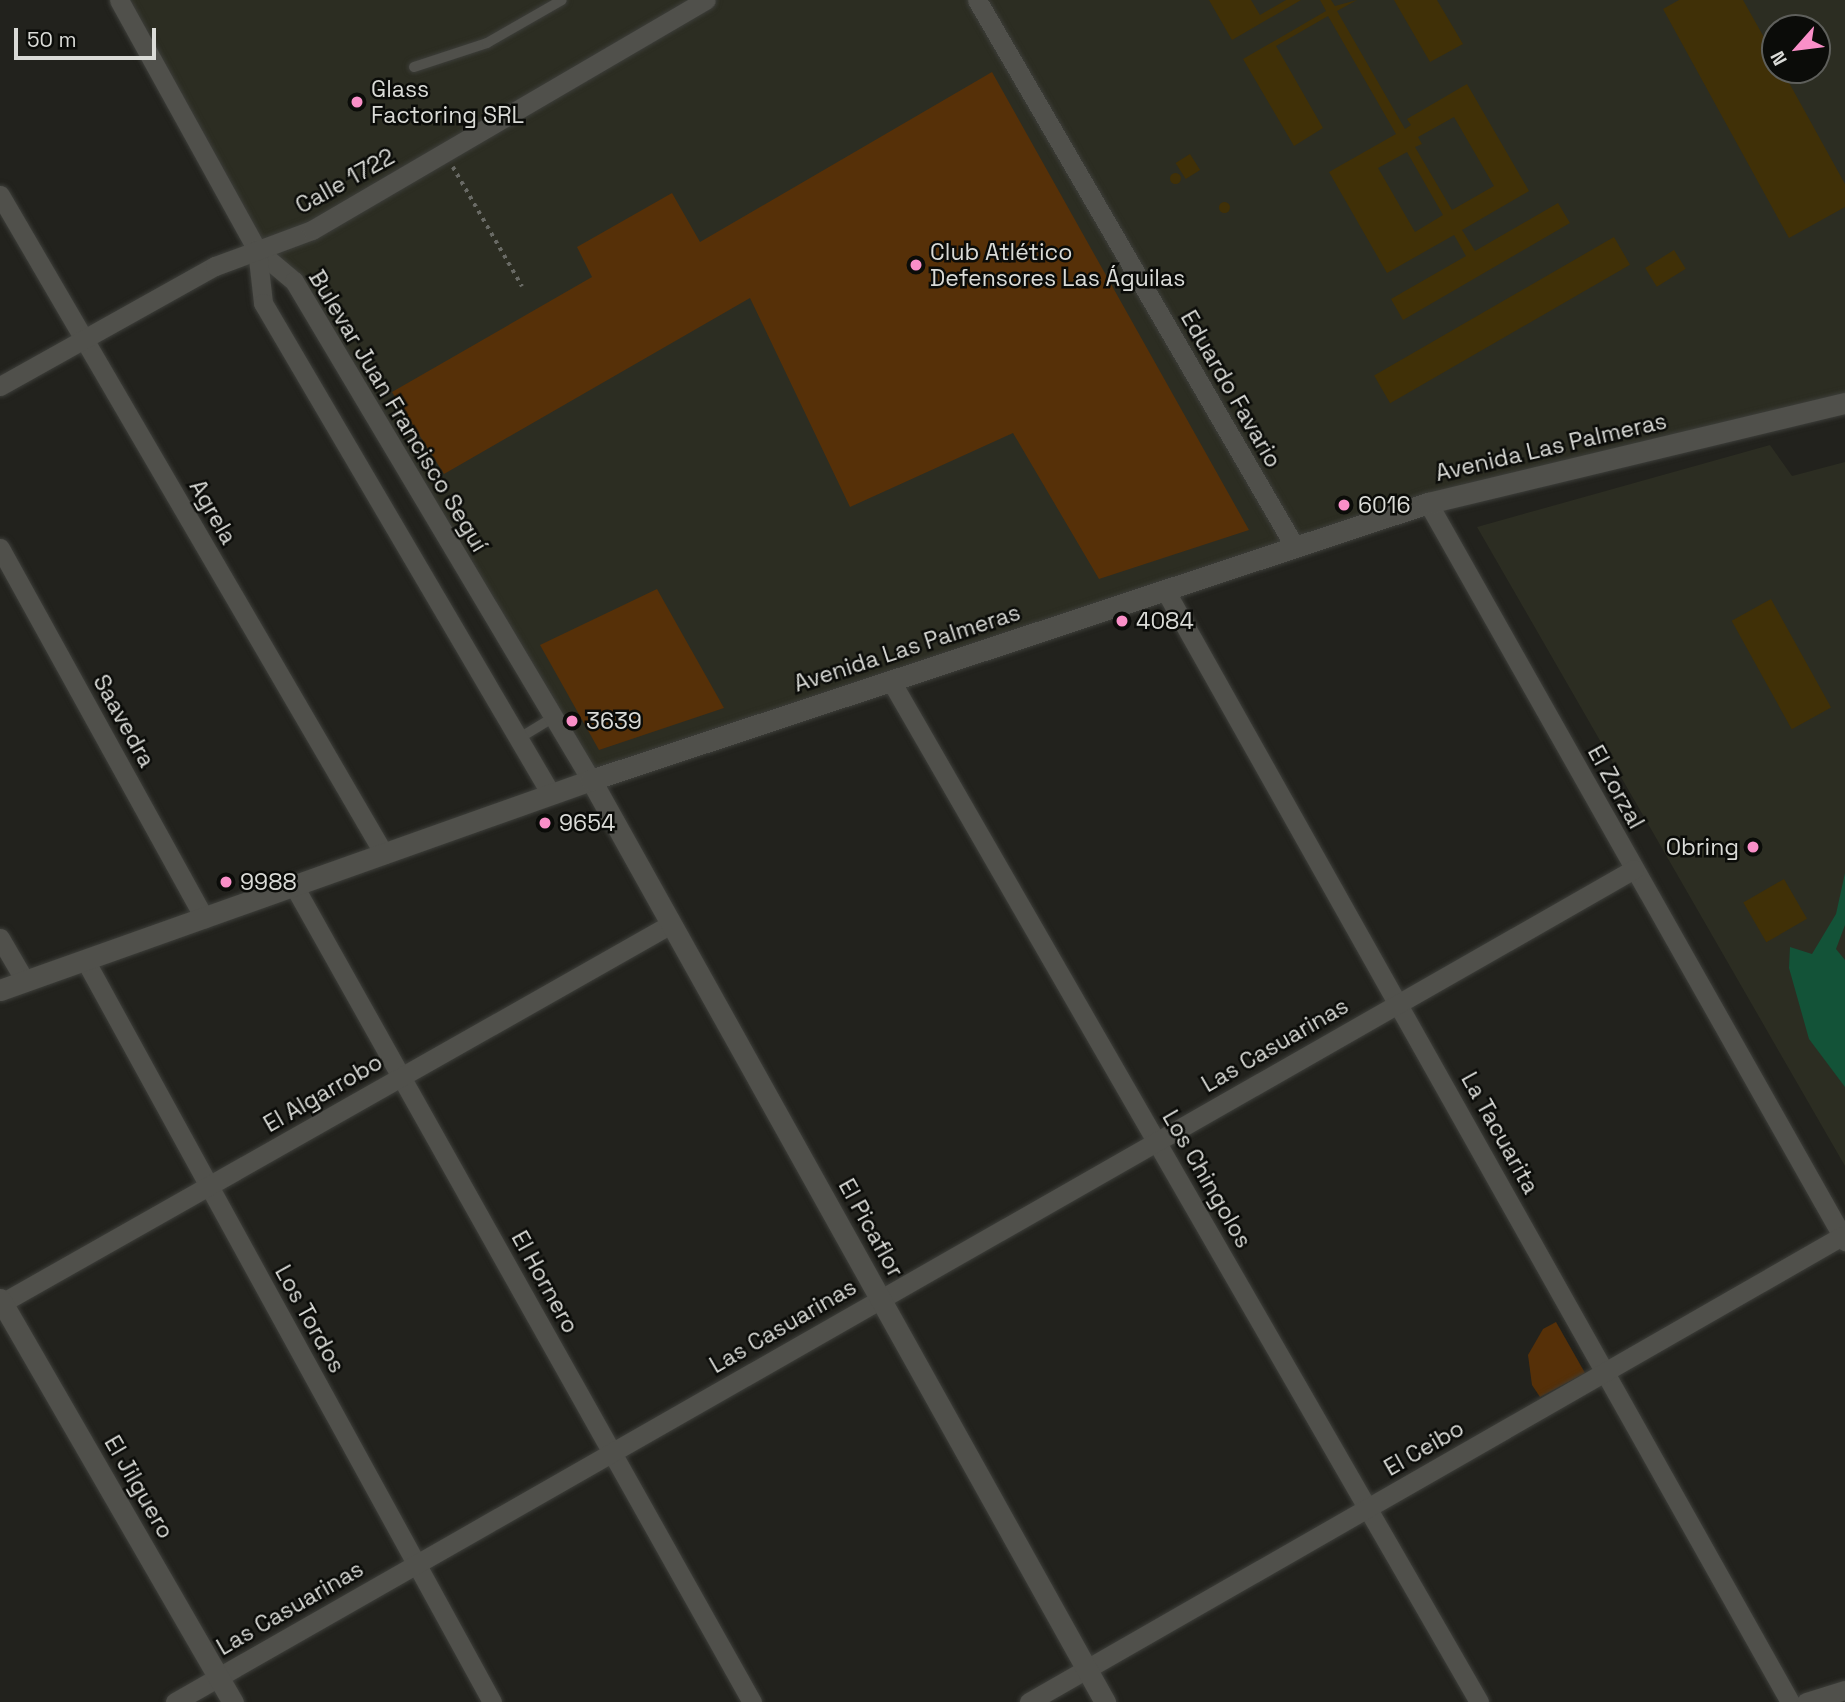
<!DOCTYPE html>
<html>
<head>
<meta charset="utf-8">
<style>
  body { margin:0 }
  #map { position:relative; width:1845px; height:1702px; overflow:hidden; background:#22221d; font-family:"Space Grotesk",sans-serif }
  div>[style] { position:absolute }
  [style*='--x'] { left:calc(var(--x)*1px); top:calc(var(--y)*1px); width:calc(var(--w)*1px); rotate:calc(var(--a)*1deg) }
  .built>* { inset:0; background:#2c2d22 }
  .green>* { inset:0; background:#563008 }
  .water>* { inset:0; background:#135338 }
  .building>* { inset:0; background:#403007; transform-origin:0 0 }
  .round { border-radius:50% }
  .path>* { height:3.5px; margin-top:-1.75px; transform-origin:0; background:repeating-linear-gradient(90deg,#696a65 0 3.5px,transparent 0 8.5px) }
  .roads { filter:drop-shadow(0 0 2px #3d3e3a) drop-shadow(0 0 2px #3d3e3a) }
  .lane>* { height:10px; margin:-5px; padding:0 5px; transform-origin:5px; border-radius:5px; background:#50504b }
  .street>* { height:19px; margin:-9.5px; padding:0 9.5px; transform-origin:9.5px; border-radius:9.5px; background:#50504b }
  .secondary>* { height:21px; margin:-10.5px; padding:0 10.5px; transform-origin:10.5px; border-radius:10.5px; background:#50504b }
  .dots>* { width:19px; height:19px; translate:-50% -50%; box-sizing:border-box; border:4px solid #0b0c09; border-radius:50% }
  span { translate:-50% -50%; white-space:nowrap; text-align:center; line-height:1.15; -webkit-text-stroke:5px #0b0c09; paint-order:stroke }
  .poi-label { font-size:23px; color:#dadbd7 }
  .left { translate:0 -50%; text-align:left }
  .right { translate:-100% -50%; text-align:right }
  .street-label { font-size:23px; color:#dadbd7 }
  .north { position:absolute; left:1761px; top:14px; width:70px; height:70px; box-sizing:border-box; background:#0b0c09; border:2px solid #5e5f5b; border-radius:50%; rotate:242deg; font-size:19px; font-weight:700; line-height:28px; text-align:center; color:#dadbd7 }
  .north::after { content:''; display:block; margin:auto; width:24px; height:32px; background:#fa8fc8; clip-path:polygon(50% 0,100% 100%,50% 72%,0 100%) }
  .scale { position:absolute; left:14px; top:28px; width:142px; height:32px; box-sizing:border-box; border:4px solid #dadbd7; border-top:0; padding-left:9px; font-size:21px; line-height:24px; white-space:nowrap; color:#dadbd7; -webkit-text-stroke:5px #0b0c09; paint-order:stroke }
</style>
</head>
<body>
<div id="map">
  <div class="built">
    <div style="clip-path:polygon(evenodd,119px 0,1845px 0,1845px 403px,1428px 503px,591px 780px,294px 282px,257px 250px,119px 0,1775px 28px,1817px 28px,1817px 70px,1775px 70px,1775px 28px)"></div>
    <div style="clip-path:polygon(1770px 445px,1792px 476px,1845px 462px,1845px 1166px,1477px 527px)"></div>
  </div>
  <div class="green">
    <div style="clip-path:polygon(992px 72px,1249px 530px,1099px 579px,1013px 433px,850px 507px,750px 298px,444px 474px,392px 392px,592px 277px,577px 247px,672px 193px,700px 242px)"></div>
    <div style="clip-path:polygon(657px 589px,724px 708px,599px 750px,540px 645px)"></div>
    <div style="clip-path:polygon(1556px 1322px,1585px 1373px,1540px 1397px,1532px 1385px,1528px 1355px,1543px 1329px)"></div>
  </div>
  <div class="water">
    <div style="clip-path:polygon(1845px 873px,1845px 925px,1836px 949px,1845px 960px,1845px 1087px,1809px 1039px,1789px 968px,1790px 947px,1812px 954px,1836px 914px)"></div>
  </div>
  <div class="building">
    <div style="clip-path:polygon(1209px 0,1251px 0,1260px 15px,1286px 0,1301px 0,1232px 40px)"></div>
    <div style="clip-path:polygon(evenodd,1320px 0,1331px 0,1335px 6px,1357px 0,1337px 11px,1405px 129px,1411px 125px,1407px 119px,1467px 84px,1529px 191px,1462px 230px,1475px 251px,1558px 203px,1570px 223px,1403px 320px,1391px 299px,1466px 256px,1454px 235px,1387px 273px,1329px 172px,1396px 134px,1328px 16px,1276px 46px,1323px 128px,1294px 146px,1243px 59px,1326px 11px,1320px 0,1454px 117px,1494px 186px,1452px 210px,1415px 147px,1422px 144px,1418px 137px,1454px 117px,1320px 0,1407px 152px,1443px 215px,1415px 232px,1378px 168px,1407px 152px)"></div>
    <div style="clip-path:polygon(1394px 0,1437px 0,1463px 44px,1430px 62px)"></div>
    <div style="clip-path:polygon(1679px 0,1743px 0,1775px 57px,1775px 70px,1782px 70px,1845px 184px,1845px 207px,1789px 238px,1663px 9px)"></div>
    <div style="left:1190px;top:154px;width:19px;height:17px;rotate:58deg"></div>
    <div class="round" style="left:1169.5px;top:172.5px;width:11px;height:11px"></div>
    <div class="round" style="left:1218.5px;top:201.5px;width:11px;height:11px"></div>
    <div style="left:1614px;top:237px;width:32px;height:277px;rotate:60deg"></div>
    <div style="left:1674px;top:250px;width:22px;height:34px;rotate:58deg"></div>
    <div style="left:1771px;top:599px;width:124px;height:45px;rotate:61deg"></div>
    <div style="left:1784px;top:879px;width:46px;height:47px;rotate:60deg"></div>
  </div>
  <div class="path">
    <div style="--x:453;--y:167;--w:138;--a:59.9"></div>
  </div>
  <div class="roads">
    <div class="lane">
      <div style="--x:414;--y:67;--w:77;--a:-18.2"></div>
      <div style="--x:487;--y:43;--w:86;--a:-29.8"></div>
      <div style="--x:518;--y:739;--w:42;--a:-31.4"></div>
    </div>
    <div class="street">
      <div style="--x:119;--y:0;--w:286;--a:61.1"></div>
      <div style="--x:257;--y:250;--w:48;--a:40"></div>
      <div style="--x:294;--y:281;--w:581;--a:59.24"></div>
      <div style="--x:977;--y:0;--w:633;--a:59.83"></div>
      <div style="--x:0;--y:195;--w:763;--a:59.77"></div>
      <div style="--x:257;--y:250;--w:53;--a:83.5"></div>
      <div style="--x:263;--y:303;--w:569;--a:59.61"></div>
      <div style="--x:0;--y:386;--w:246;--a:-29.2"></div>
      <div style="--x:215;--y:266;--w:103;--a:-20.4"></div>
      <div style="--x:312;--y:230;--w:456;--a:-30.3"></div>
      <div style="--x:1428;--y:503;--w:848;--a:60.53"></div>
      <div style="--x:0;--y:548;--w:423;--a:61.1"></div>
      <div style="--x:1165;--y:590;--w:1276;--a:60.66"></div>
      <div style="--x:891;--y:681;--w:1178;--a:60.06"></div>
      <div style="--x:294;--y:886;--w:936;--a:60.7"></div>
      <div style="--x:0;--y:938;--w:50;--a:59.8"></div>
      <div style="--x:85;--y:960;--w:846;--a:61.25"></div>
      <div style="--x:0;--y:1304;--w:771;--a:-29.52"></div>
      <div style="--x:175;--y:1702;--w:1680;--a:-29.72"></div>
      <div style="--x:1029;--y:1702;--w:937;--a:-29.82"></div>
      <div style="--x:1806;--y:1702;--w:41;--a:-17.1"></div>
    </div>
    <div class="secondary">
      <div style="--x:591;--y:780;--w:1056;--a:60.86"></div>
      <div style="--x:0;--y:990;--w:627;--a:-19.56"></div>
      <div style="--x:591;--y:780;--w:882;--a:-18.31"></div>
      <div style="--x:1428;--y:503;--w:429;--a:-13.5"></div>
      <div style="--x:0;--y:1299;--w:466;--a:60"></div>
    </div>
  </div>
  <div class="dots">
    <div style="left:357px;top:102px;background:#fa8fc8"></div>
    <div style="left:916px;top:265px;background:#fa8fc8"></div>
    <div style="left:1344px;top:505px;background:#fa8fc8"></div>
    <div style="left:1122px;top:621px;background:#fa8fc8"></div>
    <div style="left:572px;top:721px;background:#fa8fc8"></div>
    <div style="left:545px;top:823px;background:#fa8fc8"></div>
    <div style="left:1753px;top:847px;background:#fa8fc8"></div>
    <div style="left:226px;top:882px;background:#fa8fc8"></div>
  </div>
  <div class="poi-label">
    <span class="left" style="left:371px;top:102px">Glass<br>Factoring SRL</span>
    <span class="left" style="left:930px;top:265px">Club Atlético<br>Defensores Las Águilas</span>
    <span class="left" style="left:1358px;top:505px">6016</span>
    <span class="left" style="left:1136px;top:621px">4084</span>
    <span class="left" style="left:586px;top:721px">3639</span>
    <span class="left" style="left:559px;top:823px">9654</span>
    <span class="right" style="left:1739px;top:847px">Obring</span>
    <span class="left" style="left:240px;top:882px">9988</span>
  </div>
  <div class="street-label">
    <span style="left:345px;top:181px;rotate:-29deg">Calle 1722</span>
    <span style="left:1231px;top:389px;rotate:60deg">Eduardo Favario</span>
    <span style="left:398px;top:411px;rotate:59deg">Bulevar Juan Francisco Seguí</span>
    <span style="left:1551px;top:447px;rotate:-13deg">Avenida Las Palmeras</span>
    <span style="left:213px;top:512px;rotate:60deg">Agrela</span>
    <span style="left:907px;top:648px;rotate:-18deg">Avenida Las Palmeras</span>
    <span style="left:124px;top:721px;rotate:61deg">Saavedra</span>
    <span style="left:1616px;top:787px;rotate:61deg">El Zorzal</span>
    <span style="left:1275px;top:1045px;rotate:-30deg">Las Casuarinas</span>
    <span style="left:323px;top:1093px;rotate:-30deg">El Algarrobo</span>
    <span style="left:1500px;top:1133px;rotate:61deg">La Tacuarita</span>
    <span style="left:1207px;top:1179px;rotate:60deg">Los Chingolos</span>
    <span style="left:871px;top:1228px;rotate:61deg">El Picaflor</span>
    <span style="left:545px;top:1282px;rotate:61deg">El Hornero</span>
    <span style="left:310px;top:1319px;rotate:61deg">Los Tordos</span>
    <span style="left:783px;top:1326px;rotate:-30deg">Las Casuarinas</span>
    <span style="left:1424px;top:1448px;rotate:-30deg">El Ceibo</span>
    <span style="left:139px;top:1487px;rotate:60deg">El Jilguero</span>
    <span style="left:290px;top:1608px;rotate:-30deg">Las Casuarinas</span>
  </div>
  <div class="north">N</div>
  <div class="scale">50 m</div>
</div>
</body>
</html>
